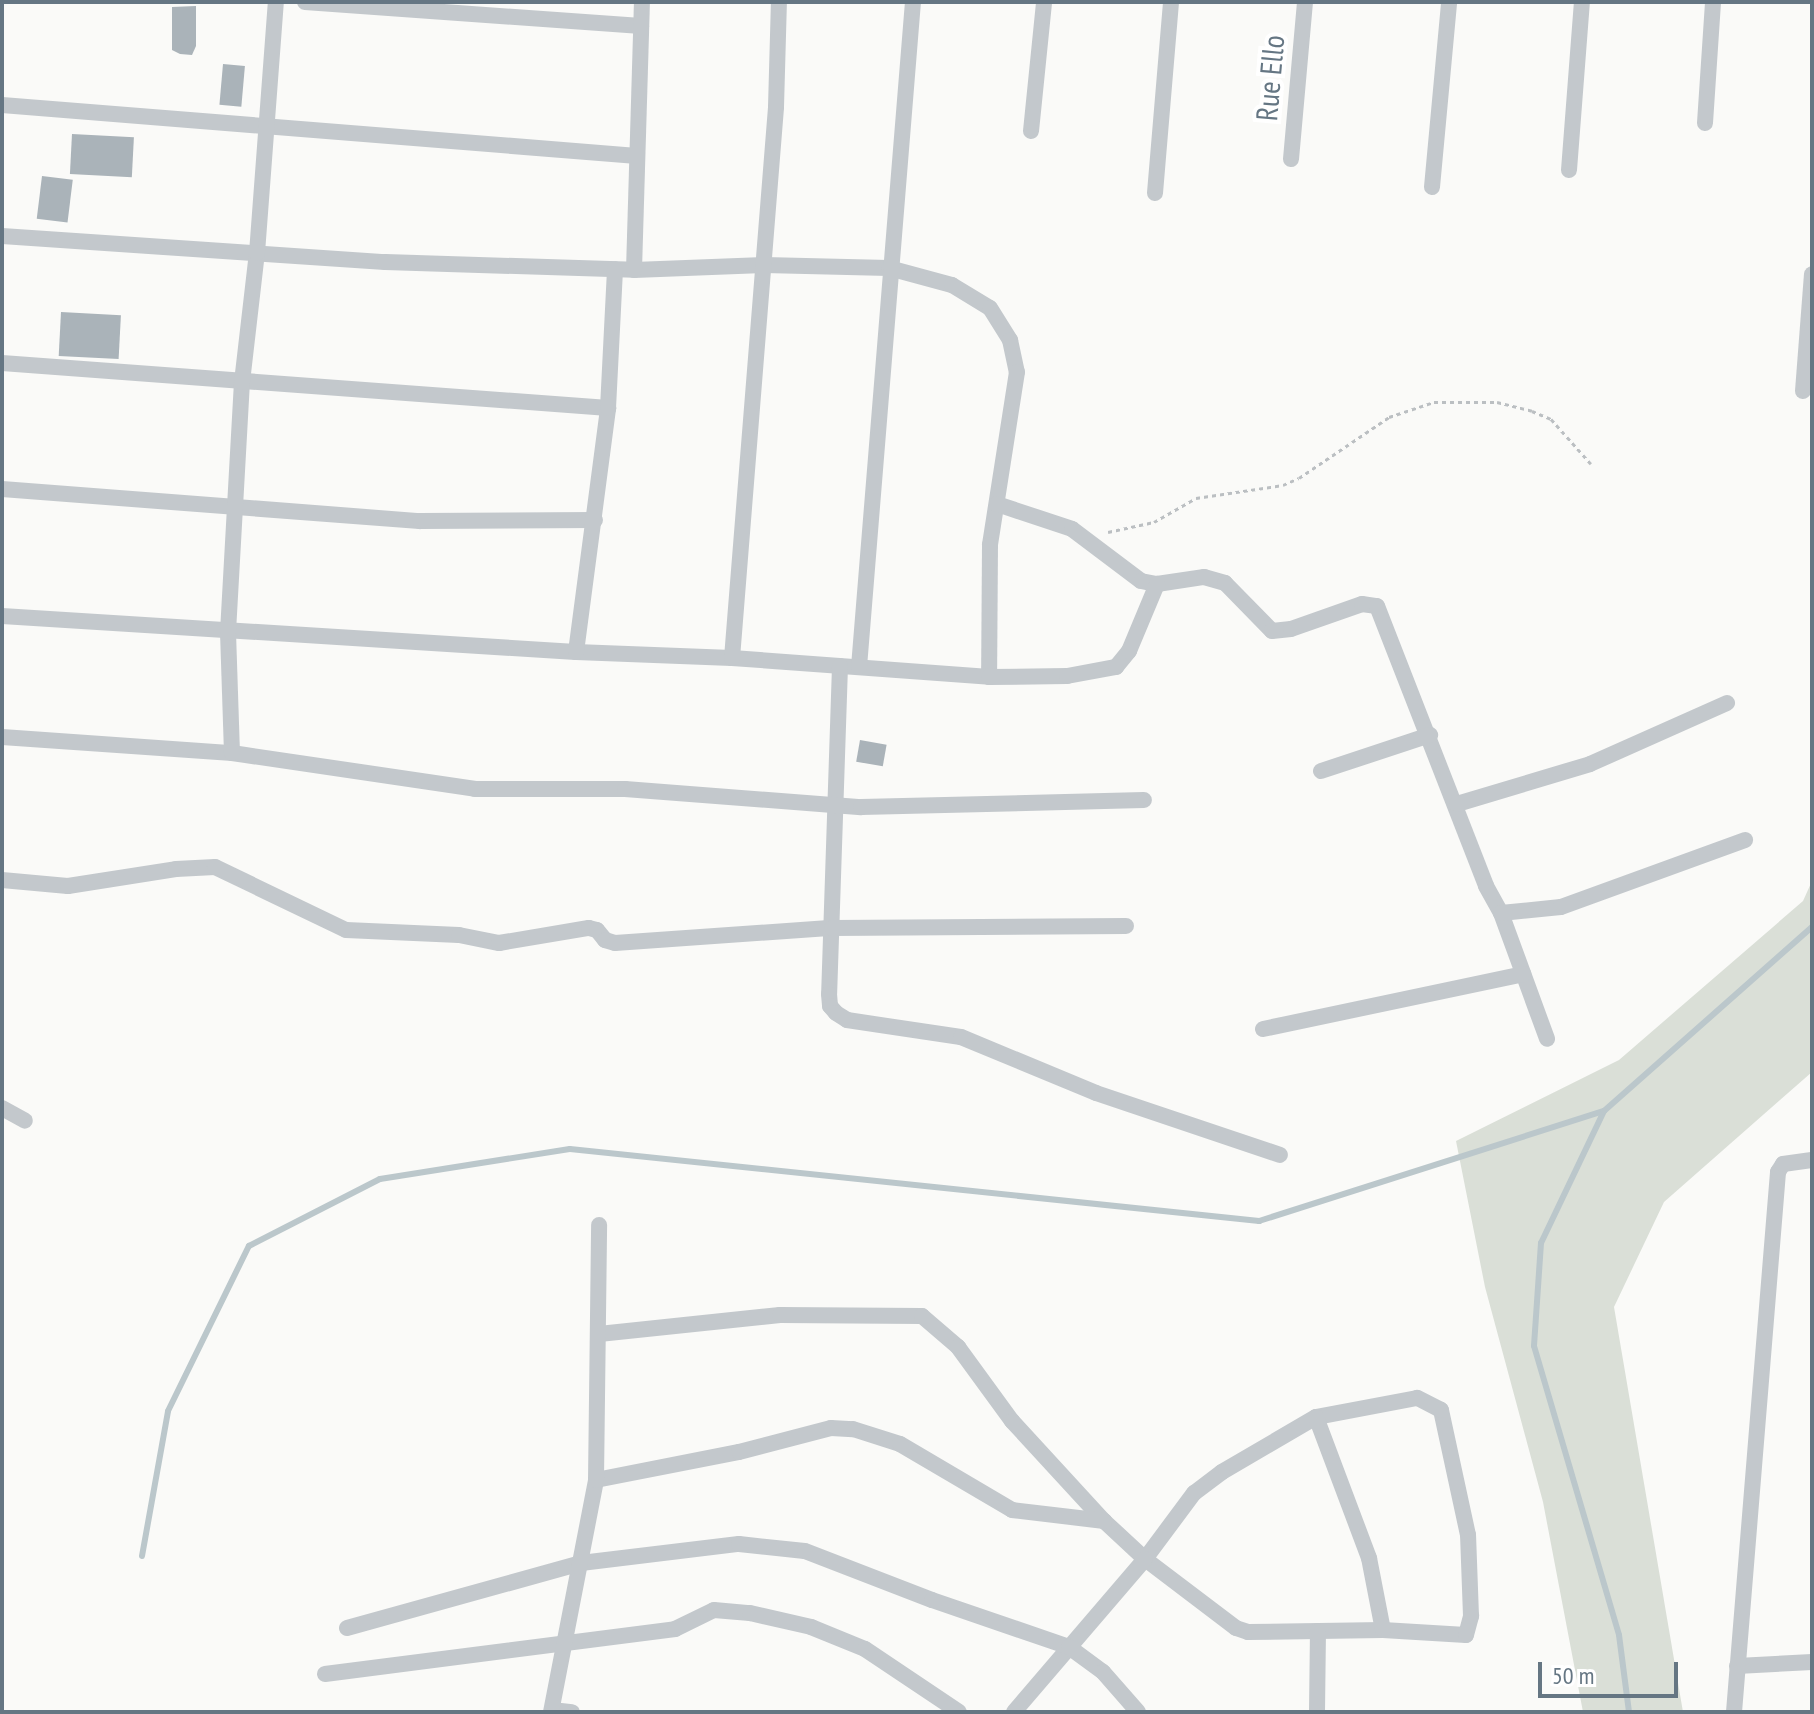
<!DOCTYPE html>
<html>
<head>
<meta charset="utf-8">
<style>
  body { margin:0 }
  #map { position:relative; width:1814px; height:1714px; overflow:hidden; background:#fafaf8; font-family:"PT Sans Narrow",sans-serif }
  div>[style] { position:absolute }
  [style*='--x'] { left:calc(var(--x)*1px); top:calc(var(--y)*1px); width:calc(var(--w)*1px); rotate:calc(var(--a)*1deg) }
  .green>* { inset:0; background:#dadfd7 }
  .stream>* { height:6px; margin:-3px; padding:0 3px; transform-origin:3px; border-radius:3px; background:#bbc7cb }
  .building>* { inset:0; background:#aab3b9; transform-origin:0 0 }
  .path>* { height:3px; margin-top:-1.5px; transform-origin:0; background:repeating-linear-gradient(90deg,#bbbfc2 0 4px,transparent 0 8px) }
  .minor>* { height:16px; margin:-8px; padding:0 8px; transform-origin:8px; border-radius:8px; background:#c3c8cc }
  span { translate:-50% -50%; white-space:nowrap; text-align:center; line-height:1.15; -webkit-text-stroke:8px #fff; paint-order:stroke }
  .street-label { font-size:30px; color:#657683 }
  .frame { position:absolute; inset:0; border:4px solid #657683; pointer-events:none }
  .scale { position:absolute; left:1538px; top:1662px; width:140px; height:36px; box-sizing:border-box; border:4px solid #657683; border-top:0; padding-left:10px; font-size:24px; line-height:28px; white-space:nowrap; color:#657683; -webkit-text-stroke:6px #fff; paint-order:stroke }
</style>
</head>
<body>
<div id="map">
  <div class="green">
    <div style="clip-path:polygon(1812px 881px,1812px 1072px,1664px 1202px,1614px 1307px,1683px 1712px,1583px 1712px,1543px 1502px,1485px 1287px,1456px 1141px,1619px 1060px,1803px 901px)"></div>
  </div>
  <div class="stream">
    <div style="--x:1604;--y:1111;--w:146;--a:115.5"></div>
    <div style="--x:1541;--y:1243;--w:103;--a:93.9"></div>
    <div style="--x:1534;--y:1346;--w:301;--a:73.6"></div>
    <div style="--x:1619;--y:1635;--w:78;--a:82.6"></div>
    <div style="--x:142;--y:1556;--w:147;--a:-79.8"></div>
    <div style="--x:168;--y:1411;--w:184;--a:-63.9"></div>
    <div style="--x:249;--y:1246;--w:147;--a:-27.1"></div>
    <div style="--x:380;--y:1179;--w:192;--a:-9"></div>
    <div style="--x:570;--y:1149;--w:693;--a:5.97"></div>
    <div style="--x:1259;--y:1221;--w:362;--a:-17.7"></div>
    <div style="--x:1604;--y:1111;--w:278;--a:-41.5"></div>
  </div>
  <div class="building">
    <div style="clip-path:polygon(196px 6px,196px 46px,192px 55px,180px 54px,172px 50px,172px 7px)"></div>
    <div style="left:223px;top:64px;width:22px;height:41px;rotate:5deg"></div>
    <div style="left:72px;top:134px;width:62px;height:40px;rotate:3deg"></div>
    <div style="left:42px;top:176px;width:31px;height:43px;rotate:7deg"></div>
    <div style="left:61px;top:312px;width:60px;height:44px;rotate:3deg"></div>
    <div style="left:860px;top:740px;width:27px;height:22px;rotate:10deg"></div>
  </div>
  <div class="path">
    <div style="--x:1108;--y:532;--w:47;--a:-12.3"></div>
    <div style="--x:1154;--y:522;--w:48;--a:-29.7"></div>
    <div style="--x:1196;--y:498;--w:88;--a:-8.5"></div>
    <div style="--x:1283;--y:485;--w:17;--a:-24"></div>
    <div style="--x:1299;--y:478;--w:109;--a:-34.1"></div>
    <div style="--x:1389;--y:417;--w:47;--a:-18.4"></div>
    <div style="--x:1434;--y:402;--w:63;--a:0"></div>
    <div style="--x:1497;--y:402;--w:36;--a:14"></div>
    <div style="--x:1532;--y:411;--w:21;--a:23"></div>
    <div style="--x:1551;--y:419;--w:60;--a:48.4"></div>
  </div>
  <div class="minor">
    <div style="--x:305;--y:2;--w:337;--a:4.1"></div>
    <div style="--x:2;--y:105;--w:637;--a:4.59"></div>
    <div style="--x:1705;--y:123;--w:121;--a:-86.2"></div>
    <div style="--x:1031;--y:131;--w:130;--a:-84.2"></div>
    <div style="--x:1291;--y:159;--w:158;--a:-84.9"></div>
    <div style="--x:1569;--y:170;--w:169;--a:-85.6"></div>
    <div style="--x:1432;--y:187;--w:186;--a:-84.7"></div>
    <div style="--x:1155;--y:193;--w:192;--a:-85.2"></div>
    <div style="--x:2;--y:236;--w:384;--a:3.9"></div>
    <div style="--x:385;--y:262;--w:249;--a:1.8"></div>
    <div style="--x:634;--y:270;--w:130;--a:-2.2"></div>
    <div style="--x:764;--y:265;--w:125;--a:1.4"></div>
    <div style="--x:889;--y:268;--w:65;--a:15.1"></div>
    <div style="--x:952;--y:285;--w:44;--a:31.2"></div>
    <div style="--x:990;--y:308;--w:38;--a:58"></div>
    <div style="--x:1010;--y:340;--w:33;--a:78"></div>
    <div style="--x:1017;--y:372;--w:175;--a:98.9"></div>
    <div style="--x:990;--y:545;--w:132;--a:90.4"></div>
    <div style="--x:634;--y:270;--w:268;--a:-88.3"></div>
    <div style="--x:2;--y:363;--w:608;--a:4.25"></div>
    <div style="--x:1803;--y:391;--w:117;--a:-85.6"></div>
    <div style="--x:2;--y:489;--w:419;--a:4.4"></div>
    <div style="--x:420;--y:521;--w:175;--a:-0.3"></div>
    <div style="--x:997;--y:504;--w:79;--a:18.4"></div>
    <div style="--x:1072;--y:529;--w:86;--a:37"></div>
    <div style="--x:1141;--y:581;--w:16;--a:11"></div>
    <div style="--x:1157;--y:584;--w:48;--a:-8.5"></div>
    <div style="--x:1204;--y:577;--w:22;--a:16"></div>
    <div style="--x:1225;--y:583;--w:67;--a:45.6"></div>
    <div style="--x:1272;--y:631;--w:19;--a:-6"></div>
    <div style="--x:1291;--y:629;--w:75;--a:-19.4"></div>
    <div style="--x:1362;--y:604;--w:15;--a:8"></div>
    <div style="--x:1377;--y:606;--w:300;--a:68.7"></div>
    <div style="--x:1486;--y:886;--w:31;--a:61"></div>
    <div style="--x:1501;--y:913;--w:134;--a:69.9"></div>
    <div style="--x:2;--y:616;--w:575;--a:3.59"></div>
    <div style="--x:576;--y:652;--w:156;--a:2.2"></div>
    <div style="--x:732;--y:658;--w:258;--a:4.2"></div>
    <div style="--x:989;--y:677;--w:78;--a:-0.7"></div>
    <div style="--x:1067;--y:676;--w:50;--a:-10.4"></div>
    <div style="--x:1116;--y:667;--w:21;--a:-51"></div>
    <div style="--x:1129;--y:651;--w:73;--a:-67.3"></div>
    <div style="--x:576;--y:652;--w:246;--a:-82.5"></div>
    <div style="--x:608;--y:408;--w:139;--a:-87.1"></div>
    <div style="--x:732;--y:658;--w:553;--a:-85.43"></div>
    <div style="--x:776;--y:107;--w:105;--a:-88.4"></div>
    <div style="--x:840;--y:666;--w:328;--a:91.9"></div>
    <div style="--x:829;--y:994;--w:12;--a:85"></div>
    <div style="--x:830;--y:1006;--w:9;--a:49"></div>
    <div style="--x:836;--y:1013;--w:13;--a:32"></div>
    <div style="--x:847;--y:1020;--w:115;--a:8.5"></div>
    <div style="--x:961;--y:1037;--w:146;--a:22.5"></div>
    <div style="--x:1096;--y:1093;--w:194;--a:18.6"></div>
    <div style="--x:859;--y:667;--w:667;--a:-85.36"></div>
    <div style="--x:2;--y:737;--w:231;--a:4"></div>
    <div style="--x:232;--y:753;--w:246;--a:8.4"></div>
    <div style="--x:475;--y:789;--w:150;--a:0"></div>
    <div style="--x:625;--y:789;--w:237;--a:4.4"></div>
    <div style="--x:861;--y:807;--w:283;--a:-1.4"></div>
    <div style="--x:232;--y:753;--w:121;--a:-91.9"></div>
    <div style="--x:228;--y:632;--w:250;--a:-86.8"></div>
    <div style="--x:242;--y:382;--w:130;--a:-83.4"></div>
    <div style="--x:257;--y:253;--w:252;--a:-85.7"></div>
    <div style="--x:1321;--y:771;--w:115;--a:-18.3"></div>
    <div style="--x:1457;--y:804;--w:139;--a:-16.7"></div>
    <div style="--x:1590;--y:764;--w:150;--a:-24"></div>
    <div style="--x:2;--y:880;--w:66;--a:5.2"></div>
    <div style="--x:68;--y:886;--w:109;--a:-8.9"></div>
    <div style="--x:176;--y:869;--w:39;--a:-3"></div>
    <div style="--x:215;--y:867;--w:145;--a:25.7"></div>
    <div style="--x:346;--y:930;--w:113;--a:2.5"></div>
    <div style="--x:459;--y:935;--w:41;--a:11.3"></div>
    <div style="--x:499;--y:943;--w:91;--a:-9.5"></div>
    <div style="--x:589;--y:928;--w:8;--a:14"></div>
    <div style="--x:597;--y:930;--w:13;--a:51"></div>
    <div style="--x:605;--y:940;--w:10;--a:17"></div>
    <div style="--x:615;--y:943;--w:218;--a:-4"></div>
    <div style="--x:832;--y:928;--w:294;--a:-0.4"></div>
    <div style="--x:1501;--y:913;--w:60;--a:-5.7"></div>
    <div style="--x:1561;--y:907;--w:196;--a:-20"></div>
    <div style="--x:1263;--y:1029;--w:266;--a:-11.9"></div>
    <div style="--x:2;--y:1108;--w:26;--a:29"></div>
    <div style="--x:599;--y:1334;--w:182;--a:-6"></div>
    <div style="--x:780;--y:1315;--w:142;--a:0.4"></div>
    <div style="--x:922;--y:1316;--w:48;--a:40.7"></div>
    <div style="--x:958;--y:1347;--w:92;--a:53.9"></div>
    <div style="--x:1012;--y:1421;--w:136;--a:47.4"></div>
    <div style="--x:1104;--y:1521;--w:56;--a:42.8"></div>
    <div style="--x:1145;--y:1559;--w:114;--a:37.2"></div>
    <div style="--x:1236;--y:1628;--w:13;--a:18"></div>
    <div style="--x:1248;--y:1632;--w:135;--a:-0.8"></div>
    <div style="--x:1383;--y:1630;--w:83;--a:3.4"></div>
    <div style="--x:1466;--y:1635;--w:20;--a:-75"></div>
    <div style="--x:1471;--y:1616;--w:81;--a:-92.1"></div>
    <div style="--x:1468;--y:1535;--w:128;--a:-102.2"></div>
    <div style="--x:1441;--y:1410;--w:27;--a:-153"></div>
    <div style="--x:1417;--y:1398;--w:103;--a:169.3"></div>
    <div style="--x:1316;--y:1417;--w:109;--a:149.7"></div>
    <div style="--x:1222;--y:1472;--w:35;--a:143"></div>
    <div style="--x:1194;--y:1493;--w:82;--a:126.6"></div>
    <div style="--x:1145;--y:1559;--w:201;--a:130.6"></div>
    <div style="--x:1316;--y:1417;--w:151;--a:69.4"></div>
    <div style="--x:1369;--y:1558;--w:73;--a:79"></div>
    <div style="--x:596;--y:1480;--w:146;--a:-11.1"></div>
    <div style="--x:739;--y:1452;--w:95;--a:-14.6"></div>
    <div style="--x:831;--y:1428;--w:22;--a:3"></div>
    <div style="--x:853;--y:1429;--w:49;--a:17.7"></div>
    <div style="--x:900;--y:1444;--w:130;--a:30.5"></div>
    <div style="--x:1012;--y:1510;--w:93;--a:6.8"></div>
    <div style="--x:347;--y:1628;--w:243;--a:-15.5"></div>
    <div style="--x:581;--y:1563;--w:159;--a:-6.9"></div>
    <div style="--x:739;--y:1544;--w:66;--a:6.1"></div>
    <div style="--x:805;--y:1551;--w:136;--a:21.1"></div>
    <div style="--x:932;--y:1600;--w:145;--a:18.9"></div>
    <div style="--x:1069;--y:1647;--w:42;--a:36.3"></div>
    <div style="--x:1103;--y:1672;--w:53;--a:48.8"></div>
    <div style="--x:1737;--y:1666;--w:75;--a:-3.1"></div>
    <div style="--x:325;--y:1674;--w:353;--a:-7.3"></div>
    <div style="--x:675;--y:1629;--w:43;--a:-26"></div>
    <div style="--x:714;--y:1610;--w:36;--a:5"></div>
    <div style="--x:750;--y:1613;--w:63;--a:12.9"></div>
    <div style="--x:811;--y:1627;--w:58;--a:22.2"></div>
    <div style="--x:865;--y:1649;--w:113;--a:33.8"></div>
    <div style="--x:552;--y:1710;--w:20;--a:6"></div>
    <div style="--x:551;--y:1712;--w:236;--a:-79"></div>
    <div style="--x:596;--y:1480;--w:255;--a:-89.3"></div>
    <div style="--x:1317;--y:1712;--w:81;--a:-89.3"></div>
    <div style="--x:1734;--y:1712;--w:542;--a:-85.34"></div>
    <div style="--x:1778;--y:1172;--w:9;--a:-58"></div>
    <div style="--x:1783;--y:1164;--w:29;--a:-8"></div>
  </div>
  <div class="street-label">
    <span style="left:1270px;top:78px;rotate:-85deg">Rue Ello</span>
  </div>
  <div class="frame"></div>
  <div class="scale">50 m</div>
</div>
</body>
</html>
